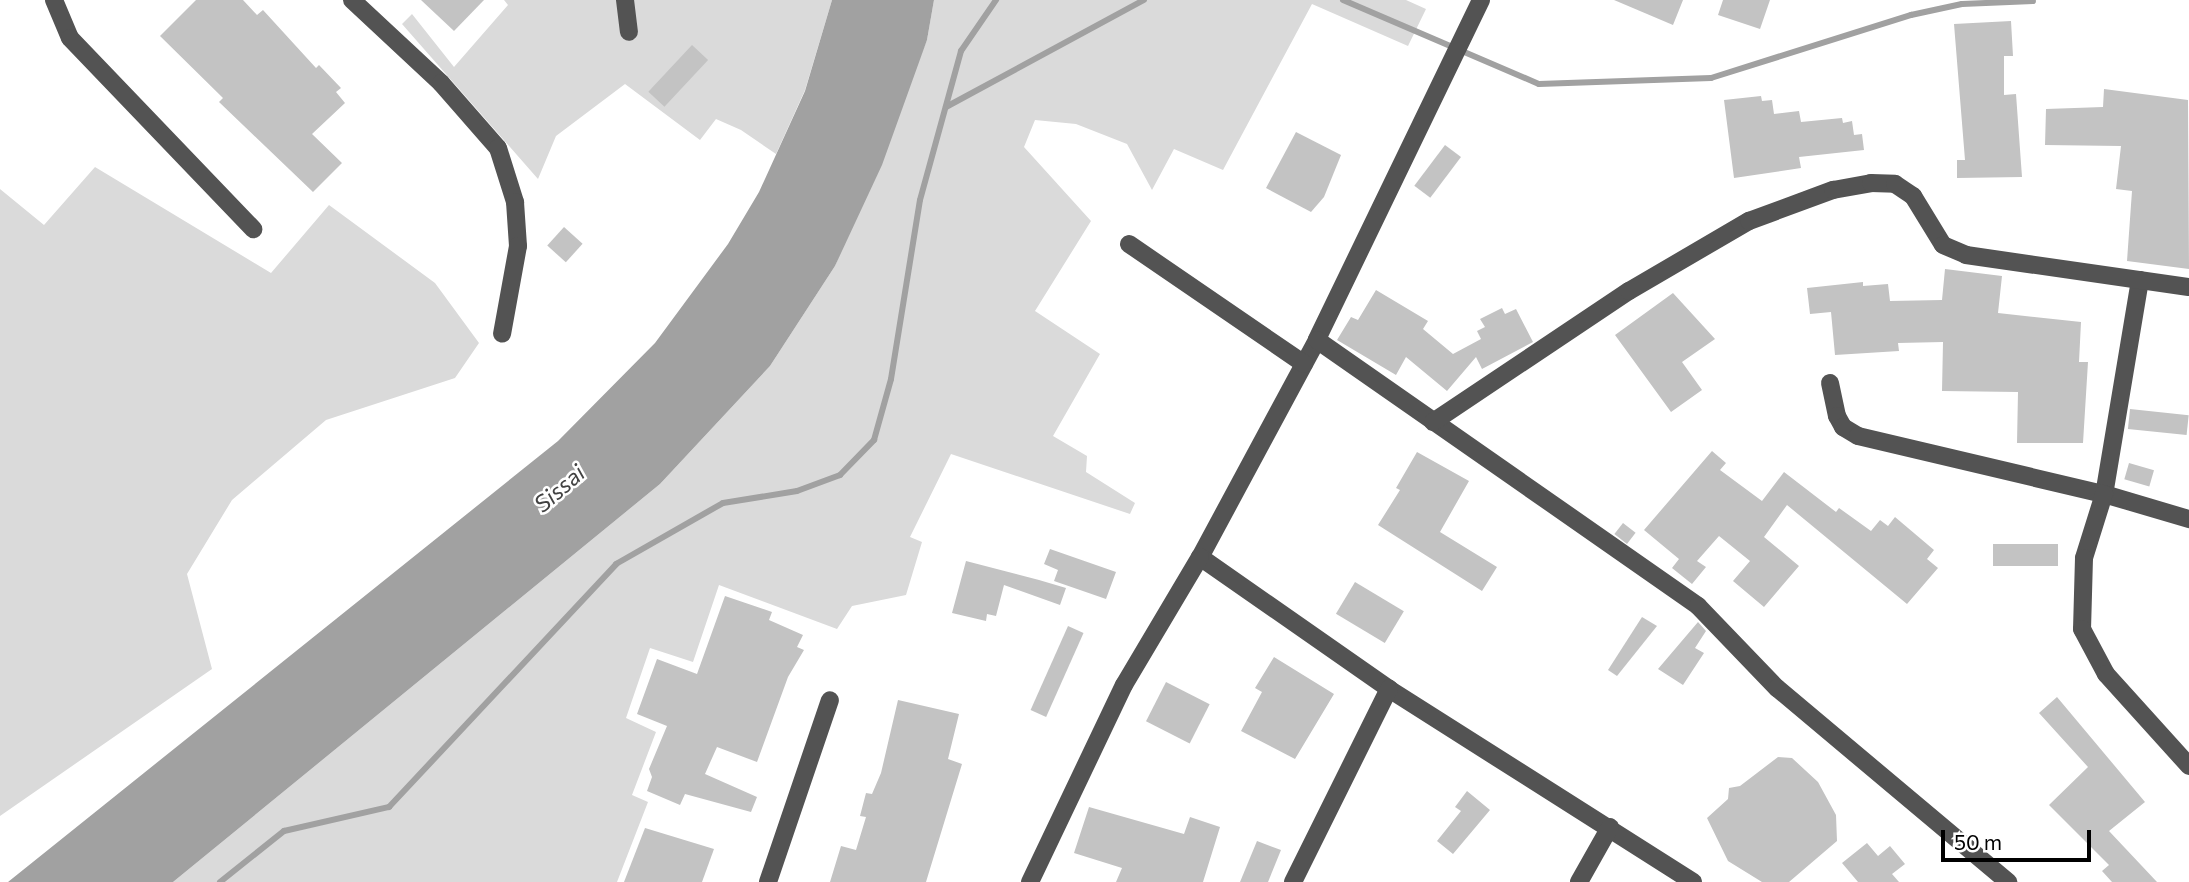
<!DOCTYPE html>
<html>
<head>
<meta charset="utf-8">
<style>
  body { margin:0 }
  #map { position:relative; width:2189px; height:882px; overflow:hidden; background:#fff; font-family:Commissioner,sans-serif }
  div>[style] { position:absolute }
  [style*='--x'] { left:calc(var(--x)*1px); top:calc(var(--y)*1px); width:calc(var(--w)*1px); rotate:calc(var(--a)*1deg) }
  .green>* { inset:0; background:#dadada }
  .water>* { inset:0; background:#a1a1a1 }
  .stream>* { height:6px; margin:-3px; padding:0 3px; transform-origin:3px; border-radius:3px; background:#a1a1a1 }
  .building>* { inset:0; background:#c3c3c3; transform-origin:0 0 }
  .minor>* { height:18px; margin:-9px; padding:0 9px; transform-origin:9px; border-radius:9px; background:#535353 }
  span { translate:-50% -50%; white-space:nowrap; text-align:center; line-height:1.15; -webkit-text-stroke:5px #fff; paint-order:stroke }
  .water-label { font-size:23px; color:#424242; font-style:italic }
  .scale { position:absolute; left:1941px; top:830px; width:150px; height:32px; box-sizing:border-box; border:4px solid #000; border-top:0; padding-left:9px; font-size:21px; line-height:24px; white-space:nowrap; color:#000; -webkit-text-stroke:5px #fff; paint-order:stroke }
</style>
</head>
<body>
<div id="map">
  <div class="green">
    <div style="clip-path:polygon(504px 0,832px 0,805px 90px,776px 154px,741px 130px,716px 119px,700px 140px,625px 84px,556px 136px,538px 179px,402px 24px,412px 14px,454px 67px,508px 5px)"></div>
    <div style="clip-path:polygon(934px 0,1406px 0,1426px 9px,1408px 46px,1312px 4px,1223px 170px,1174px 149px,1152px 190px,1127px 144px,1076px 124px,1035px 120px,1024px 147px,1091px 221px,1035px 311px,1100px 354px,1053px 436px,1087px 456px,1086px 472px,1135px 503px,1130px 514px,951px 454px,910px 537px,922px 542px,906px 595px,852px 606px,837px 629px,719px 585px,693px 662px,650px 648px,626px 718px,656px 732px,632px 795px,648px 802px,617px 882px,173px 882px,660px 484px,770px 366px,835px 266px,927px 40px)"></div>
    <div style="clip-path:polygon(95px 167px,271px 273px,329px 205px,435px 283px,479px 343px,455px 378px,326px 420px,232px 500px,187px 574px,212px 669px,0 816px,0 189px,44px 225px)"></div>
  </div>
  <div class="water">
    <div style="clip-path:polygon(832px 0,934px 0,927px 40px,882px 165px,835px 266px,770px 366px,660px 484px,173px 882px,8px 882px,558px 441px,655px 343px,728px 244px,759px 192px,805px 91px)"></div>
  </div>
  <div class="stream">
    <div style="--x:1343;--y:0;--w:213;--a:23.2"></div>
    <div style="--x:1539;--y:84;--w:172;--a:-2"></div>
    <div style="--x:1711;--y:78;--w:210;--a:-17.5"></div>
    <div style="--x:1911;--y:15;--w:52;--a:-12.2"></div>
    <div style="--x:1962;--y:4;--w:71;--a:-2.4"></div>
    <div style="--x:946;--y:107;--w:225;--a:-28.4"></div>
    <div style="--x:220;--y:882;--w:82;--a:-38.6"></div>
    <div style="--x:284;--y:831;--w:108;--a:-12.9"></div>
    <div style="--x:389;--y:807;--w:333;--a:-46.9"></div>
    <div style="--x:616;--y:564;--w:123;--a:-29.7"></div>
    <div style="--x:723;--y:503;--w:75;--a:-9.2"></div>
    <div style="--x:797;--y:491;--w:46;--a:-20.4"></div>
    <div style="--x:840;--y:475;--w:49;--a:-45.8"></div>
    <div style="--x:874;--y:440;--w:63;--a:-74.4"></div>
    <div style="--x:891;--y:379;--w:181;--a:-80.8"></div>
    <div style="--x:920;--y:200;--w:155;--a:-74.6"></div>
    <div style="--x:961;--y:51;--w:62;--a:-55.5"></div>
  </div>
  <div class="building">
    <div style="clip-path:polygon(196px 0,243px 0,257px 15px,263px 10px,316px 68px,319px 65px,341px 88px,336px 92px,345px 103px,312px 134px,342px 163px,313px 192px,219px 102px,223px 98px,160px 36px)"></div>
    <div style="clip-path:polygon(421px 0,484px 0,454px 31px)"></div>
    <div style="clip-path:polygon(1614px 0,1683px 0,1673px 25px)"></div>
    <div style="clip-path:polygon(1723px 0,1770px 0,1760px 29px,1718px 15px)"></div>
    <div style="clip-path:polygon(2011px 21px,2013px 56px,2004px 56px,2004px 95px,2016px 94px,2022px 177px,1957px 178px,1957px 160px,1965px 160px,1954px 24px)"></div>
    <div style="left:692px;top:45px;width:22px;height:64px;rotate:43deg"></div>
    <div style="clip-path:polygon(2104px 89px,2188px 100px,2189px 269px,2127px 261px,2132px 191px,2116px 189px,2121px 146px,2045px 145px,2046px 109px,2103px 107px)"></div>
    <div style="clip-path:polygon(1761px 96px,1762px 101px,1772px 100px,1774px 114px,1799px 111px,1801px 122px,1842px 118px,1843px 123px,1852px 121px,1854px 135px,1862px 134px,1864px 150px,1799px 157px,1801px 168px,1734px 178px,1724px 100px)"></div>
    <div style="clip-path:polygon(1296px 132px,1341px 155px,1324px 197px,1311px 212px,1266px 188px)"></div>
    <div style="left:1445px;top:145px;width:20px;height:51px;rotate:37deg"></div>
    <div style="left:564px;top:227px;width:25px;height:25px;rotate:42deg"></div>
    <div style="clip-path:polygon(1945px 269px,2002px 276px,1998px 313px,2081px 322px,2079px 362px,2088px 362px,2083px 443px,2017px 443px,2018px 392px,1942px 391px,1943px 342px,1898px 343px,1899px 351px,1835px 355px,1831px 312px,1810px 314px,1807px 288px,1863px 282px,1863px 286px,1888px 284px,1890px 301px,1942px 300px)"></div>
    <div style="clip-path:polygon(1376px 290px,1428px 321px,1423px 329px,1453px 354px,1481px 339px,1477px 331px,1485px 327px,1480px 319px,1502px 308px,1505px 314px,1516px 309px,1533px 342px,1482px 369px,1476px 357px,1447px 391px,1406px 357px,1396px 375px,1337px 340px,1351px 317px,1358px 320px)"></div>
    <div style="clip-path:polygon(1673px 293px,1715px 339px,1682px 362px,1702px 390px,1671px 412px,1615px 335px)"></div>
    <div style="left:2130px;top:409px;width:59px;height:20px;rotate:6deg"></div>
    <div style="clip-path:polygon(1712px 451px,1726px 463px,1720px 470px,1762px 501px,1784px 472px,1836px 512px,1839px 508px,1871px 531px,1880px 520px,1888px 526px,1895px 517px,1934px 550px,1927px 559px,1938px 568px,1907px 604px,1787px 505px,1764px 537px,1799px 566px,1764px 607px,1733px 581px,1750px 561px,1719px 536px,1697px 561px,1706px 567px,1692px 584px,1672px 568px,1679px 559px,1644px 530px)"></div>
    <div style="clip-path:polygon(1417px 452px,1469px 481px,1440px 532px,1497px 567px,1482px 591px,1378px 525px,1400px 490px,1396px 488px)"></div>
    <div style="left:2129px;top:463px;width:26px;height:17px;rotate:16deg"></div>
    <div style="left:1623px;top:523px;width:16px;height:14px;rotate:38deg"></div>
    <div style="left:2058px;top:544px;width:22px;height:65px;rotate:90deg"></div>
    <div style="clip-path:polygon(1050px 549px,1116px 572px,1106px 599px,1054px 581px,1058px 570px,1044px 564px)"></div>
    <div style="clip-path:polygon(966px 561px,1039px 580px,1066px 588px,1060px 605px,1004px 585px,996px 616px,987px 614px,986px 621px,952px 613px)"></div>
    <div style="left:1355px;top:582px;width:57px;height:37px;rotate:31deg"></div>
    <div style="clip-path:polygon(725px 596px,772px 612px,769px 620px,803px 635px,797px 647px,804px 650px,788px 677px,757px 762px,717px 747px,705px 774px,757px 797px,751px 812px,685px 794px,680px 805px,647px 791px,652px 777px,649px 769px,667px 726px,637px 714px,657px 659px,697px 674px)"></div>
    <div style="clip-path:polygon(1642px 617px,1657px 626px,1617px 676px,1608px 670px)"></div>
    <div style="clip-path:polygon(1698px 622px,1706px 631px,1695px 648px,1704px 653px,1683px 685px,1658px 669px)"></div>
    <div style="left:1068px;top:626px;width:17px;height:92px;rotate:24deg"></div>
    <div style="clip-path:polygon(1274px 657px,1334px 694px,1295px 759px,1241px 731px,1262px 692px,1255px 688px)"></div>
    <div style="left:1166px;top:682px;width:49px;height:44px;rotate:27deg"></div>
    <div style="clip-path:polygon(2057px 697px,2145px 802px,2109px 831px,2157px 882px,2112px 882px,2102px 871px,2109px 865px,2049px 805px,2088px 767px,2039px 713px)"></div>
    <div style="clip-path:polygon(898px 700px,959px 714px,948px 759px,962px 764px,926px 882px,830px 882px,841px 846px,856px 850px,866px 817px,860px 816px,866px 793px,872px 794px,881px 773px)"></div>
    <div style="clip-path:polygon(1778px 757px,1792px 758px,1818px 782px,1836px 815px,1837px 841px,1789px 882px,1762px 882px,1728px 861px,1707px 818px,1728px 799px,1729px 788px,1740px 786px)"></div>
    <div style="clip-path:polygon(1467px 791px,1490px 810px,1453px 854px,1437px 841px,1461px 811px,1455px 807px)"></div>
    <div style="clip-path:polygon(1089px 807px,1184px 834px,1190px 817px,1220px 827px,1203px 882px,1116px 882px,1122px 868px,1074px 853px)"></div>
    <div style="clip-path:polygon(645px 828px,714px 849px,702px 882px,624px 882px)"></div>
    <div style="clip-path:polygon(1257px 841px,1281px 850px,1268px 882px,1240px 882px)"></div>
    <div style="clip-path:polygon(1867px 843px,1878px 856px,1890px 846px,1905px 864px,1892px 874px,1899px 882px,1858px 882px,1842px 863px)"></div>
  </div>
  <div class="minor">
    <div style="--x:54;--y:0;--w:41;--a:67.2"></div>
    <div style="--x:70;--y:38;--w:265;--a:46.2"></div>
    <div style="--x:352;--y:0;--w:122;--a:43"></div>
    <div style="--x:441;--y:83;--w:86;--a:48.8"></div>
    <div style="--x:498;--y:148;--w:57;--a:72.5"></div>
    <div style="--x:515;--y:202;--w:44;--a:86.1"></div>
    <div style="--x:518;--y:246;--w:89;--a:100.3"></div>
    <div style="--x:625;--y:0;--w:32;--a:83"></div>
    <div style="--x:1481;--y:0;--w:377;--a:115.8"></div>
    <div style="--x:1317;--y:340;--w:247;--a:118.3"></div>
    <div style="--x:1200;--y:557;--w:231;--a:34.9"></div>
    <div style="--x:1389;--y:689;--w:360;--a:32.4"></div>
    <div style="--x:1129;--y:244;--w:212;--a:34.4"></div>
    <div style="--x:2140;--y:280;--w:217;--a:99.5"></div>
    <div style="--x:2104;--y:494;--w:89;--a:16.4"></div>
    <div style="--x:1317;--y:340;--w:465;--a:34.9"></div>
    <div style="--x:1698;--y:606;--w:114;--a:46.1"></div>
    <div style="--x:1777;--y:688;--w:302;--a:40"></div>
    <div style="--x:1830;--y:383;--w:34;--a:78"></div>
    <div style="--x:1837;--y:416;--w:13;--a:61"></div>
    <div style="--x:1843;--y:427;--w:17;--a:31"></div>
    <div style="--x:1858;--y:436;--w:253;--a:13.3"></div>
    <div style="--x:2104;--y:494;--w:67;--a:107.4"></div>
    <div style="--x:2084;--y:558;--w:71;--a:91.6"></div>
    <div style="--x:2082;--y:629;--w:51;--a:61.9"></div>
    <div style="--x:2106;--y:674;--w:124;--a:47.9"></div>
    <div style="--x:1433;--y:422;--w:236;--a:-33.8"></div>
    <div style="--x:1629;--y:291;--w:139;--a:-30.3"></div>
    <div style="--x:1749;--y:221;--w:90;--a:-20.3"></div>
    <div style="--x:1833;--y:190;--w:39;--a:-10"></div>
    <div style="--x:1871;--y:183;--w:24;--a:2"></div>
    <div style="--x:1895;--y:184;--w:22;--a:34"></div>
    <div style="--x:1913;--y:196;--w:57;--a:58.5"></div>
    <div style="--x:1943;--y:245;--w:25;--a:23"></div>
    <div style="--x:1966;--y:255;--w:225;--a:8.2"></div>
    <div style="--x:768;--y:882;--w:192;--a:-71.2"></div>
    <div style="--x:1030;--y:882;--w:218;--a:-64.5"></div>
    <div style="--x:1124;--y:685;--w:149;--a:-59.3"></div>
    <div style="--x:1293;--y:882;--w:216;--a:-63.6"></div>
    <div style="--x:1579;--y:882;--w:63;--a:-60.6"></div>
  </div>
  <div class="water-label">
    <span style="left:559px;top:488px;rotate:-41deg">Sissai</span>
  </div>
  <div class="scale">50 m</div>
</div>
</body>
</html>
